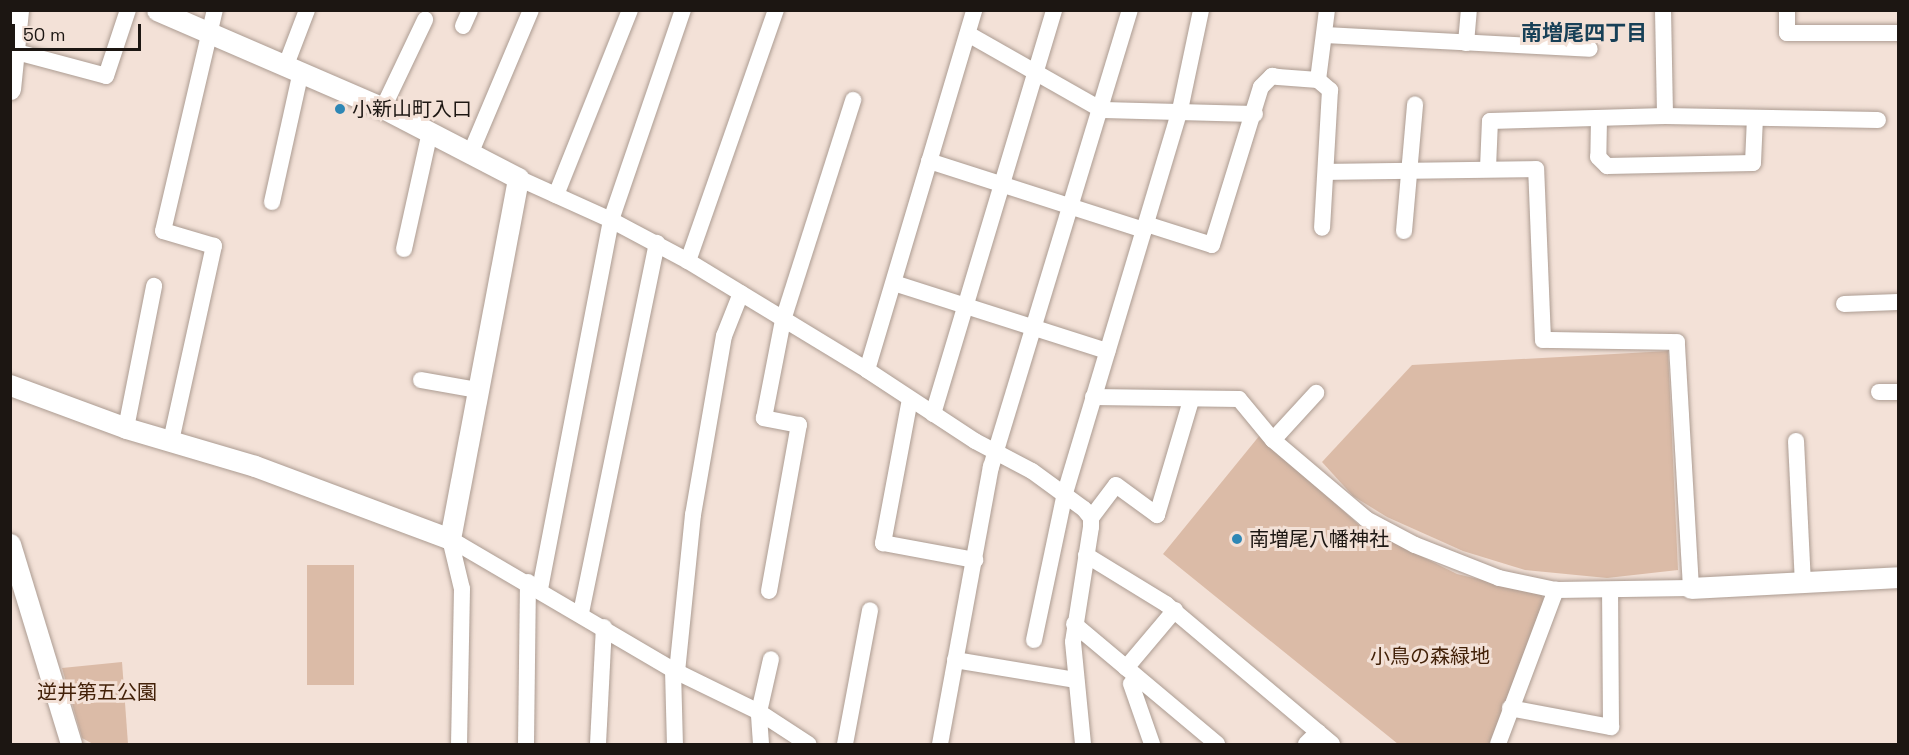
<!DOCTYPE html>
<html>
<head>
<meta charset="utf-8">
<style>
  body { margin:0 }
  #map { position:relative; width:1909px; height:755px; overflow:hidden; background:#f3e1d7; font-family:"Space Grotesk","Noto Sans JP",sans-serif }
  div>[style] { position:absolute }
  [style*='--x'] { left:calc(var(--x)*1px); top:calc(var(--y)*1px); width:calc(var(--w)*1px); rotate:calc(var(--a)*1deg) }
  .green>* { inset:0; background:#dbbba7; transform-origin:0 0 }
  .roads { filter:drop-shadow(0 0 2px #ac9c92) drop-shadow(0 0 2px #ac9c92) }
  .minor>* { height:16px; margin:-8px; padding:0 8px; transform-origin:8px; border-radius:8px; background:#fff }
  .tertiary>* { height:21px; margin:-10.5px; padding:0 10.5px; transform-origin:10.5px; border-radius:10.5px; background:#fff }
  .dots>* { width:16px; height:16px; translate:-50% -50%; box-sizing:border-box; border:3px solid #f3e1d7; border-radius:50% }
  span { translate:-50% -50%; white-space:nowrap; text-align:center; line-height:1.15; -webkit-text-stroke:6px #f3e1d7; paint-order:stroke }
  .poi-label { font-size:20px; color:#1c1612 }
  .left { translate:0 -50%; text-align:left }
  .park-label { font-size:20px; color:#432108 }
  .neighbourhood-label { font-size:21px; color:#174057; font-weight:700 }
  .frame { position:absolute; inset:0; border:12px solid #1c1612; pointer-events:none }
  .scale { position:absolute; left:12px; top:24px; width:129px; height:27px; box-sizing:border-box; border:3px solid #1c1612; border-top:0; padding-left:8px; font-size:18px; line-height:21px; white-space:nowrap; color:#1c1612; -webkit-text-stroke:4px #f3e1d7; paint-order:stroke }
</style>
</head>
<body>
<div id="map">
  <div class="green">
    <div style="clip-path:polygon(1668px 351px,1678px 570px,1607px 578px,1525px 570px,1463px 551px,1387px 517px,1353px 496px,1322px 462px,1412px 365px)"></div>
    <div style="clip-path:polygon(1260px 435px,1360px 526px,1457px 574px,1541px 594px,1545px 603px,1489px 744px,1398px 744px,1163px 554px)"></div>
    <div style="left:307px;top:565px;width:47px;height:120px"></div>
    <div style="clip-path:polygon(122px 662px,128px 744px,93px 744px,82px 738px,62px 668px)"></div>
  </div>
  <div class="roads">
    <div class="minor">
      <div style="--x:1663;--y:10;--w:106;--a:88.9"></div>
      <div style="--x:1787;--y:10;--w:23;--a:90"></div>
      <div style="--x:1787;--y:33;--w:111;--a:0"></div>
      <div style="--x:463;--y:26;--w:17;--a:-66"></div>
      <div style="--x:968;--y:34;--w:154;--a:29.6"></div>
      <div style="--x:1102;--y:110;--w:153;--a:1.5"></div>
      <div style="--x:1325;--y:35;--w:265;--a:3"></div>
      <div style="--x:1466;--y:43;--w:33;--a:-85"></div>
      <div style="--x:13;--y:51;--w:96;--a:15"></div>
      <div style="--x:106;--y:76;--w:70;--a:-71.6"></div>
      <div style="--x:286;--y:65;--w:59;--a:-69.1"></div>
      <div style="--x:1318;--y:80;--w:71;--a:-82.7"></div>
      <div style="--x:383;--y:108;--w:98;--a:-64.5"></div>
      <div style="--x:1599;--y:118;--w:39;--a:91"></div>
      <div style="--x:1598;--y:157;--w:13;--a:45"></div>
      <div style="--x:1607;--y:166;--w:146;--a:-1.2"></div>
      <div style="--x:1753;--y:163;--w:45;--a:-87.5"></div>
      <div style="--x:471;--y:152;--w:154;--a:-67.1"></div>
      <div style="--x:929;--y:161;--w:226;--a:17.8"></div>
      <div style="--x:1488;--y:168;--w:47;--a:-87.6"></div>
      <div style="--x:1490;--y:121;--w:175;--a:-1.6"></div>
      <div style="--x:1665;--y:116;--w:213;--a:1.1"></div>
      <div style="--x:518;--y:178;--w:102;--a:24.3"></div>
      <div style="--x:611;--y:220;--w:87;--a:28"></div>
      <div style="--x:688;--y:261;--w:210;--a:31.3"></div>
      <div style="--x:867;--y:370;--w:129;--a:33.3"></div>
      <div style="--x:975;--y:441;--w:64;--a:27.8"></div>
      <div style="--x:1032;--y:471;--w:64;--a:36.2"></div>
      <div style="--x:1084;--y:509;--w:11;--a:52"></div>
      <div style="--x:1091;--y:518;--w:9;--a:90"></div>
      <div style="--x:1091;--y:527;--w:116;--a:98.9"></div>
      <div style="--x:1073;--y:642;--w:102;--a:84.4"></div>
      <div style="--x:556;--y:195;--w:199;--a:-68.2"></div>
      <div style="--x:272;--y:202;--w:134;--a:-77.5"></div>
      <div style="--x:1146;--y:224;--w:69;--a:17.7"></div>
      <div style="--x:1212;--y:245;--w:165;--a:-72.8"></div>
      <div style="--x:1261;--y:87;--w:16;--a:-45"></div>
      <div style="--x:1272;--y:76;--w:6;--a:9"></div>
      <div style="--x:1278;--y:77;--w:40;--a:4.3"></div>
      <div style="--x:1318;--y:80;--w:16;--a:40"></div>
      <div style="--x:1330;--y:90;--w:138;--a:93.3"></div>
      <div style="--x:1404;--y:231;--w:127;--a:-85"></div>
      <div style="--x:404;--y:249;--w:120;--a:-77.5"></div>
      <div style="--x:688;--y:261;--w:266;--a:-70.7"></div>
      <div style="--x:894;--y:283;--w:224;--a:17.7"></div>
      <div style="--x:1844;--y:304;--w:54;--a:-2.1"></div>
      <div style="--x:867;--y:370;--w:376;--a:-73.4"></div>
      <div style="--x:421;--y:380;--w:57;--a:10.1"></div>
      <div style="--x:1879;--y:392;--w:19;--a:0"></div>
      <div style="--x:1093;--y:397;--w:146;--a:0.8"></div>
      <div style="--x:1239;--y:399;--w:53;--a:50.3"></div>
      <div style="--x:1273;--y:440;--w:122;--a:40.3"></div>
      <div style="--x:1366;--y:519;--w:55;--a:28"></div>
      <div style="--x:1415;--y:545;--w:90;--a:21.4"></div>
      <div style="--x:1499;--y:578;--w:58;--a:11.9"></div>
      <div style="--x:1556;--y:590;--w:135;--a:-0.8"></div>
      <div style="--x:1691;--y:588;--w:246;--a:-93.3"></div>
      <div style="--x:1677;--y:342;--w:134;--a:-179.1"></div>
      <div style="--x:1543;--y:340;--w:171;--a:-92.3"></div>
      <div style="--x:1536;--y:169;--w:208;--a:179.2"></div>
      <div style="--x:910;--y:399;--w:147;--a:100.6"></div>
      <div style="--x:883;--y:543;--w:94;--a:10.5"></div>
      <div style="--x:933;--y:414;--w:422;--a:-73.3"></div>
      <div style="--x:126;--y:428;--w:145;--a:-78.8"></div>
      <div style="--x:1273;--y:440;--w:64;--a:-47.5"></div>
      <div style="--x:171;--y:441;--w:200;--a:-77.6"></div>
      <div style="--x:214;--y:246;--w:53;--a:-163.6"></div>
      <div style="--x:163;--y:231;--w:227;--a:-76.8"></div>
      <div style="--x:1796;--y:441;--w:142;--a:87.2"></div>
      <div style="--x:1091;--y:518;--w:41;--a:-52.9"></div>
      <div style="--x:1116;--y:485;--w:51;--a:36.2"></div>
      <div style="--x:1157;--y:515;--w:120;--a:-73.5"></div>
      <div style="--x:450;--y:539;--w:259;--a:30.4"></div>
      <div style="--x:673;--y:670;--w:96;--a:26"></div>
      <div style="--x:759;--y:712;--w:59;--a:33.1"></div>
      <div style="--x:450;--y:539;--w:51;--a:76.5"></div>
      <div style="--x:462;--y:589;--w:155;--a:91.1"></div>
      <div style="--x:1086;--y:555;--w:94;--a:31.5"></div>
      <div style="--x:1166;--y:604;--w:217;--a:40.1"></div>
      <div style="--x:540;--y:589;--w:376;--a:-79.1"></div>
      <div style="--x:611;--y:220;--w:222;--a:-71.1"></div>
      <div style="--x:769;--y:591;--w:169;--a:-79.8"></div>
      <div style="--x:799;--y:425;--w:36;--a:-169"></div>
      <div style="--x:764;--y:418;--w:100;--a:-79"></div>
      <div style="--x:783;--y:320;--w:231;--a:-72.3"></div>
      <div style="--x:581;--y:613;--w:378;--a:-78.4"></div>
      <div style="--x:1074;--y:624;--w:187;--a:40"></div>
      <div style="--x:1034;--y:640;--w:150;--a:-78.1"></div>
      <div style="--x:1065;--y:493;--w:400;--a:-73.3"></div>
      <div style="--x:1180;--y:110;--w:102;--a:-78.1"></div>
      <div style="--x:955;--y:660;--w:123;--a:9.4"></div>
      <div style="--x:1126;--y:668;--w:76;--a:-49.8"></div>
      <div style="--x:673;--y:670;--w:74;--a:88.5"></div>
      <div style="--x:677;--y:672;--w:158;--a:-84.2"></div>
      <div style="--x:693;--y:515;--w:182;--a:-80.2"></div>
      <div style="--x:724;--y:336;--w:46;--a:-68.4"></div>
      <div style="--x:1137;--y:678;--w:8;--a:135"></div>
      <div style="--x:1131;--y:684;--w:64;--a:70.7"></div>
      <div style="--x:1510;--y:708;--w:103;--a:10.7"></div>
      <div style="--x:1611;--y:727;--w:137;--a:-90.4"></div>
      <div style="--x:526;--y:744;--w:162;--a:-89.3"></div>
      <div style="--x:598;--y:744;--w:117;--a:-87.1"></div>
      <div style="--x:761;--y:744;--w:32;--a:-94"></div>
      <div style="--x:759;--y:712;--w:54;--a:-77.2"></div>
      <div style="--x:845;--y:744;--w:136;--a:-79.4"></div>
      <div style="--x:940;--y:744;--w:282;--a:-79.6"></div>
      <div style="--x:991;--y:467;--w:478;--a:-73.1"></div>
      <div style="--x:1306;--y:744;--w:17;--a:-45"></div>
      <div style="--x:1498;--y:744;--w:165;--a:-69.4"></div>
    </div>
    <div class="tertiary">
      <div style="--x:10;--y:89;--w:79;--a:-84.2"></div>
      <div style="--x:10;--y:385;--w:124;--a:20.3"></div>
      <div style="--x:126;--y:428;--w:134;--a:16.4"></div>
      <div style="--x:255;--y:466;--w:208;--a:20.5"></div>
      <div style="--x:450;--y:539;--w:367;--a:-79.3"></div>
      <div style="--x:518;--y:178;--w:152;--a:-152.6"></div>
      <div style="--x:383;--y:108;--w:246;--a:-156.6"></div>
      <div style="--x:10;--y:544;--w:209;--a:73"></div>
      <div style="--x:1691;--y:588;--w:207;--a:-3"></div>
    </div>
  </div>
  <div class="dots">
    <div style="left:340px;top:109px;background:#2e87b5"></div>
    <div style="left:1237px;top:539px;background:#2e87b5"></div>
  </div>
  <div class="poi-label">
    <span class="left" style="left:352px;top:109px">小新山町入口</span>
    <span class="left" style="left:1249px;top:539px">南増尾八幡神社</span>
  </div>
  <div class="park-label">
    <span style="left:1430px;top:656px">小鳥の森緑地</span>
    <span style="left:97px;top:692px">逆井第五公園</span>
  </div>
  <div class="neighbourhood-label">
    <span style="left:1584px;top:33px">南増尾四丁目</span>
  </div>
  <div class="frame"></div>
  <div class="scale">50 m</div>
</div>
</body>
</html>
